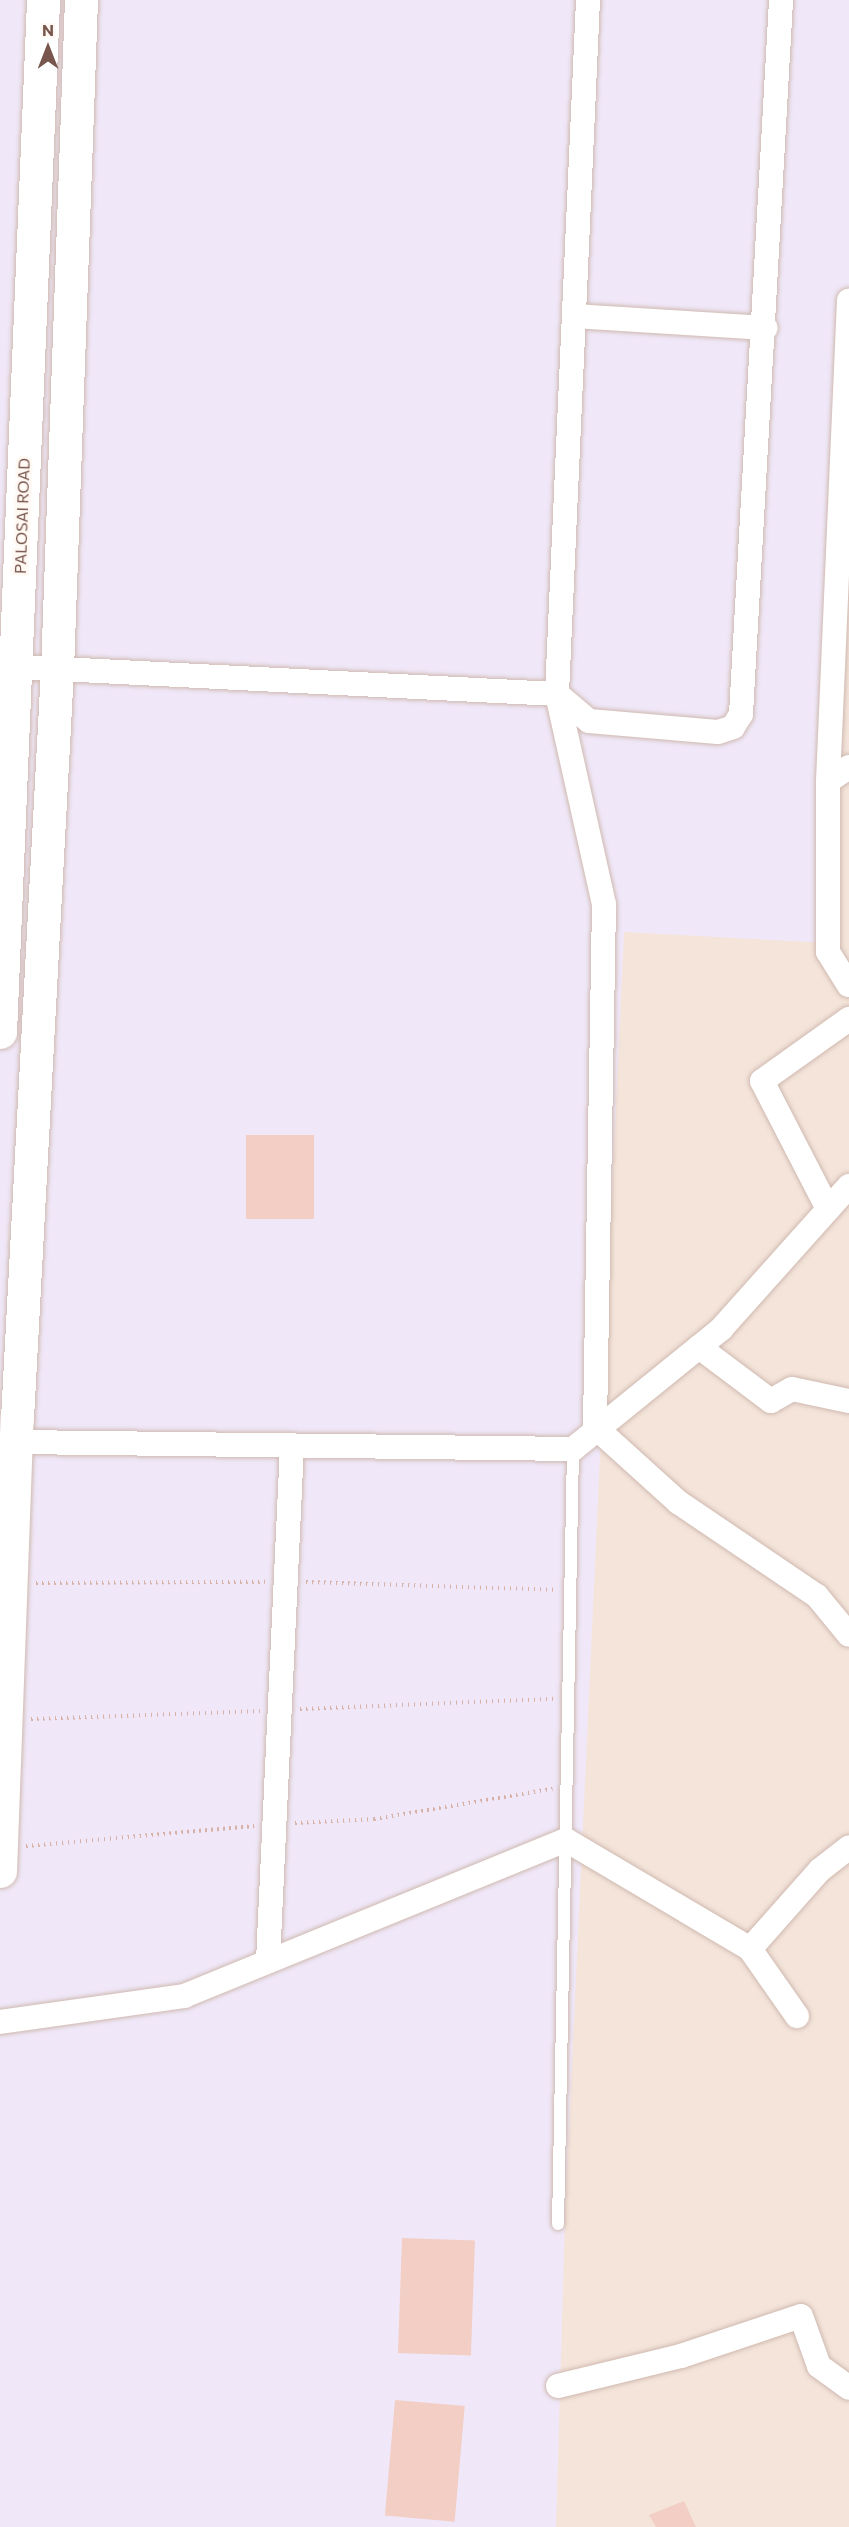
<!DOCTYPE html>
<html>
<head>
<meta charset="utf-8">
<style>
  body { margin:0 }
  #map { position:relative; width:849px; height:2527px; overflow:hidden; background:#fcf3ec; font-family:Commissioner,sans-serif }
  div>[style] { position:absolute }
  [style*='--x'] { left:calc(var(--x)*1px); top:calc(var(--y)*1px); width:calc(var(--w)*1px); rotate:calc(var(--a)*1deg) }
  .residential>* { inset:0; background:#f4e4da }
  .education>* { inset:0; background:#f0e8f9 }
  .building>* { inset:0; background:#f2cec4; transform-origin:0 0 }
  .path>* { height:4px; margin-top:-2px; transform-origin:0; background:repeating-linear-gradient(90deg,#d7b1a6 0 1.5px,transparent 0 6px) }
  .roads { filter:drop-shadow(0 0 2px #cfb9b0) drop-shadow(0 0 2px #cfb9b0) }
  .lane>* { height:12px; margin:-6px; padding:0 6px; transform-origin:6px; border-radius:6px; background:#fff }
  .street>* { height:24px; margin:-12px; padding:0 12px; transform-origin:12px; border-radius:12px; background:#fff }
  .secondary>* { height:33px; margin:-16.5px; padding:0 16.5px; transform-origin:16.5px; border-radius:16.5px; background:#fff }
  span { translate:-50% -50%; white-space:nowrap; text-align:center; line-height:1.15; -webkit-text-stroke:6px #fff8f3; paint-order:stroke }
  .street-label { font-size:16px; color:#78564e }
  .north { position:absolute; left:18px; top:18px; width:60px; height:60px; -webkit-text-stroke:4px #fff8f3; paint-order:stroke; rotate:0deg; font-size:16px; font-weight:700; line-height:24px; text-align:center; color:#78564e }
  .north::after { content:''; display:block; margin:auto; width:21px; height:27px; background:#78564e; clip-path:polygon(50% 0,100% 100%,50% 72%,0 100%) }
</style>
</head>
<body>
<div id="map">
  <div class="residential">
    <div style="clip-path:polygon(849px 0,849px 2527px,0 2527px)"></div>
  </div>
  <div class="education">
    <div style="clip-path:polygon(0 0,849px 0,849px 370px,828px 943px,624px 932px,565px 2218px,556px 2527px,0 2527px)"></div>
  </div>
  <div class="building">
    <div style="left:246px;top:1135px;width:68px;height:84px"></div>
    <div style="left:402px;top:2238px;width:73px;height:115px;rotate:2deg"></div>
    <div style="left:395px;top:2400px;width:70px;height:116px;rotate:5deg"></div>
    <div style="clip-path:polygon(684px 2501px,696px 2527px,656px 2527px,649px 2515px)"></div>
  </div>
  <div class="path">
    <div style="--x:306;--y:1582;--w:250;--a:1.8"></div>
    <div style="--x:36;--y:1583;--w:229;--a:-0.3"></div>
    <div style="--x:300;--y:1709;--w:254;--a:-2.3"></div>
    <div style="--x:31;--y:1719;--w:229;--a:-2"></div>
    <div style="--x:295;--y:1823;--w:79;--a:-2.9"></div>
    <div style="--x:374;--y:1819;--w:181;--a:-9.6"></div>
    <div style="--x:26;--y:1846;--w:229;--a:-5"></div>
  </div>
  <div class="roads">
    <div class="lane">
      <div style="--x:558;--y:2224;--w:775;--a:-88.89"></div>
    </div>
    <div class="street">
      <div style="--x:588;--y:0;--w:695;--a:92.56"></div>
      <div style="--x:557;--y:694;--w:215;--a:77.4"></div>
      <div style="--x:604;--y:904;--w:523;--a:90.99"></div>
      <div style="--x:595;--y:1427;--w:112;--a:42.1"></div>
      <div style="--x:678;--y:1502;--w:168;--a:34.1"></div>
      <div style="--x:817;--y:1596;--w:50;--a:50.6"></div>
      <div style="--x:574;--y:316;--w:192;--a:3.6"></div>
      <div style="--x:0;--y:666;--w:558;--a:2.88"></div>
      <div style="--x:557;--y:694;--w:42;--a:40.2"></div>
      <div style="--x:589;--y:721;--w:129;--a:4.9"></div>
      <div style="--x:718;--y:732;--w:16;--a:-18"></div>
      <div style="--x:733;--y:727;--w:15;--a:-58"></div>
      <div style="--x:741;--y:714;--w:715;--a:-86.79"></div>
      <div style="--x:849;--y:767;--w:25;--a:146"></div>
      <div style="--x:828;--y:781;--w:171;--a:90"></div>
      <div style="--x:828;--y:952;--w:39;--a:58"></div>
      <div style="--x:828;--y:781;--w:481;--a:-87.5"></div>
      <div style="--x:828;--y:1209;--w:144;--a:-117.3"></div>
      <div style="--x:762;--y:1081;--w:107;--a:-35.5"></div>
      <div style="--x:699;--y:1347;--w:90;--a:36.9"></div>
      <div style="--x:771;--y:1401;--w:24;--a:-30"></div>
      <div style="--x:792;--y:1389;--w:58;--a:11.9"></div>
      <div style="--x:17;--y:1442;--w:556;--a:0.72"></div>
      <div style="--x:573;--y:1449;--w:191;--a:-39"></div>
      <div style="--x:721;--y:1329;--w:192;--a:-48.2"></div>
      <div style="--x:750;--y:1949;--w:106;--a:-48.5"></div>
      <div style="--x:820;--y:1870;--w:37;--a:-38"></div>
      <div style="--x:268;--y:1961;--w:516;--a:-87.33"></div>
      <div style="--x:0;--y:2022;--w:186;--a:-8"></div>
      <div style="--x:184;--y:1996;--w:413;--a:-22.2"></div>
      <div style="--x:566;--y:1840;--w:214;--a:30.6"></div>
      <div style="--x:750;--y:1949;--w:82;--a:55"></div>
      <div style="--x:558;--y:2386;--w:127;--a:-13.7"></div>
      <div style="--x:681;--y:2356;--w:126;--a:-18.4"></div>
      <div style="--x:801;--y:2316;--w:53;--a:70.2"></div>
      <div style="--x:819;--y:2366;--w:37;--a:36"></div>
    </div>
    <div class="secondary">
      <div style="--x:0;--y:1032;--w:1033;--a:-87.61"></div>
      <div style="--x:0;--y:1871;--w:453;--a:-87.9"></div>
      <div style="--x:17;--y:1418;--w:749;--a:-86.94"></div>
      <div style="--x:57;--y:670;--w:670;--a:-87.95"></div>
    </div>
  </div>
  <div class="street-label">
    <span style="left:22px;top:516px;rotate:-88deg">PALOSAI ROAD</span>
  </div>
  <div class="north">N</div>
</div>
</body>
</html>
